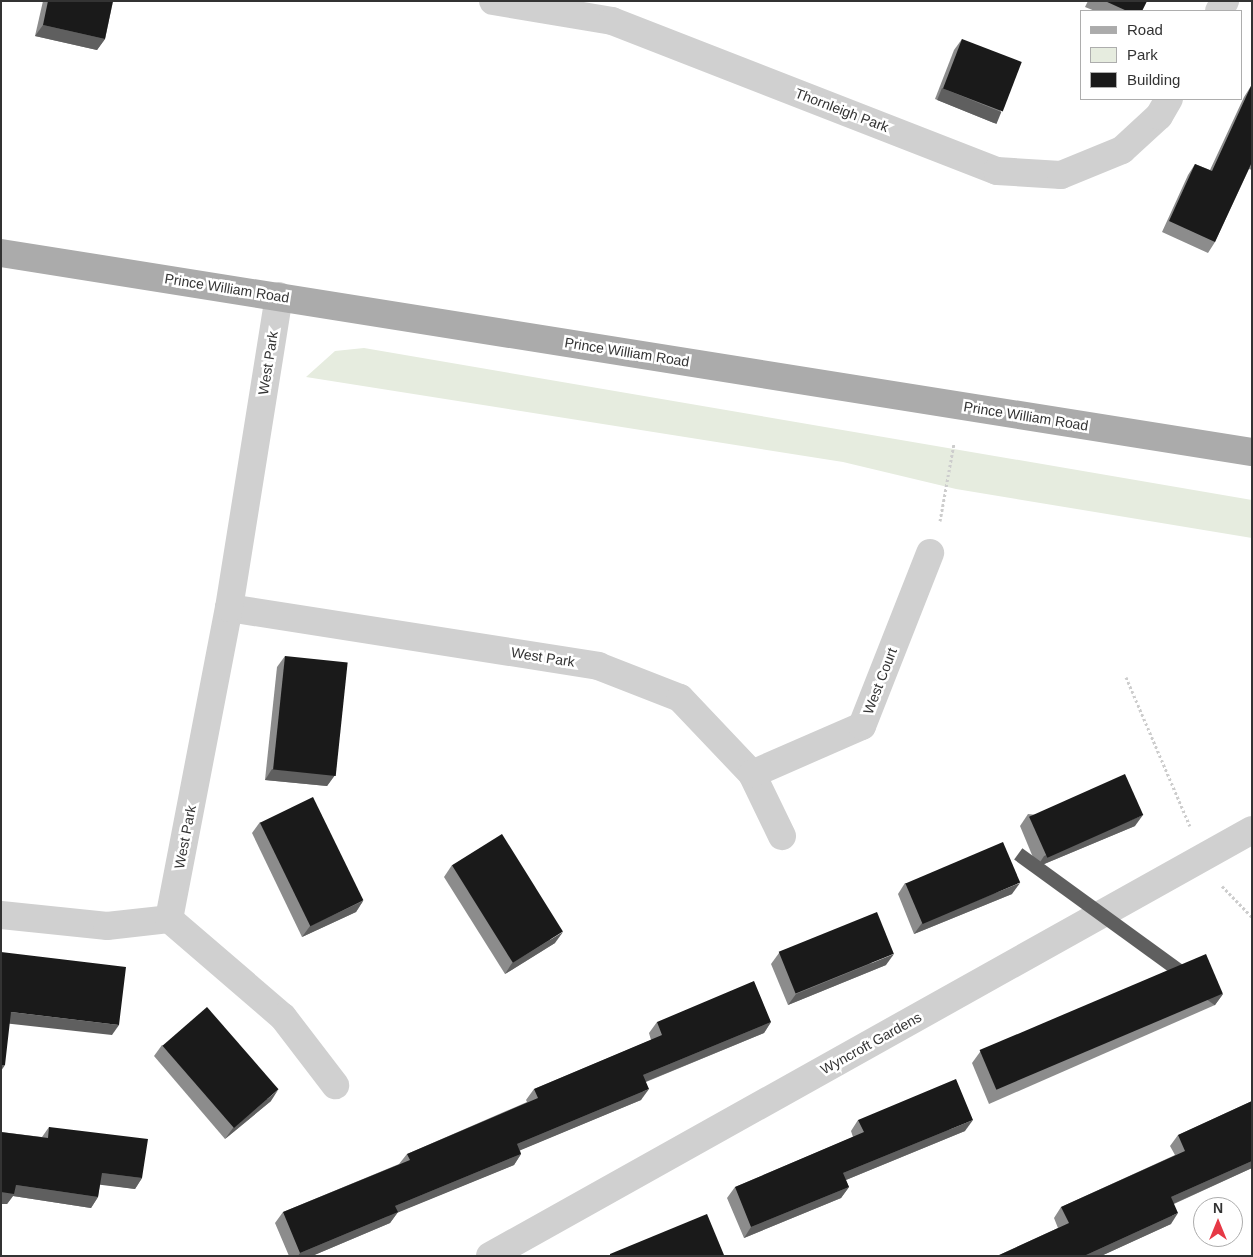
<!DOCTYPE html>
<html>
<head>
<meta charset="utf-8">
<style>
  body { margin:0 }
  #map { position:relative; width:1253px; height:1257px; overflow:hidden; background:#fff; font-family:Arial,sans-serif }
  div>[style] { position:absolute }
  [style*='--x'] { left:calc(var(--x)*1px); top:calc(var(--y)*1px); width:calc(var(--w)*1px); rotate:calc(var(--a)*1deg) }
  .green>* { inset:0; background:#e6ecdf }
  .path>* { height:3px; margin-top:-1.5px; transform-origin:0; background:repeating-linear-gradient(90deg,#cdcdcd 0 2.5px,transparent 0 5px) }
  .street>* { height:28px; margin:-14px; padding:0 14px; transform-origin:14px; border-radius:14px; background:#d0d0d0 }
  .primary>* { height:28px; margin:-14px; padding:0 14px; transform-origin:14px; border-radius:14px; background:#ababab }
  .wall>* { inset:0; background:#8c8c8c }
  .shaded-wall>* { inset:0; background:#5f5f5f; transform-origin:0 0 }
  .building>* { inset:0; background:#1a1a1a; transform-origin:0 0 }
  span { translate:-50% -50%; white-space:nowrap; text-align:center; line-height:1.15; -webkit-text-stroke:5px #fff; paint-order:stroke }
  .street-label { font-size:14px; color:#333 }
  .frame { position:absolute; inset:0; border:2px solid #333; pointer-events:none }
  .legend { position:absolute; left:1080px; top:10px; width:162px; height:90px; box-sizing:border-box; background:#fff; border:1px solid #adadad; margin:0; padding:6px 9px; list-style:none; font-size:15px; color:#333 }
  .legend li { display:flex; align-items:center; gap:10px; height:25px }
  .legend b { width:25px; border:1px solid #adadad }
  .north { position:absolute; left:1193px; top:1197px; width:50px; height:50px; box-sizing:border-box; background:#fff; border:1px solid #adadad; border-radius:50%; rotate:0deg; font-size:14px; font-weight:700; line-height:20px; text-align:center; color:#333 }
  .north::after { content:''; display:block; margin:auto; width:18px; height:22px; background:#e63946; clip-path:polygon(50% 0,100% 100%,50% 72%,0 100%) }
</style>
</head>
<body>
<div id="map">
  <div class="green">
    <div style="clip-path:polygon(364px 348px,1252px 500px,1252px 538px,956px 489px,843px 462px,306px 377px,335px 351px)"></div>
  </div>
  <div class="path">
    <div style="--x:940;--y:521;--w:79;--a:-79.8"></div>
    <div style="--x:1126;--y:677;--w:162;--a:66.8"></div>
    <div style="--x:1222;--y:886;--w:43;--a:45.9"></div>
  </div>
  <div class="street">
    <div style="--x:493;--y:1;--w:121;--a:9.5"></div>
    <div style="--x:612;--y:21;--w:413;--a:21.3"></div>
    <div style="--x:997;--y:171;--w:64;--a:3.6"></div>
    <div style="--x:1061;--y:175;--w:66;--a:-22.3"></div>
    <div style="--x:1122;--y:150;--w:50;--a:-42.6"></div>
    <div style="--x:1159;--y:116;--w:20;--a:-60"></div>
    <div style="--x:1219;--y:11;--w:12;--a:-59"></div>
    <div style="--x:229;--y:608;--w:374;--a:8.9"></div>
    <div style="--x:598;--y:666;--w:88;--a:21.3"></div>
    <div style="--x:680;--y:698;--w:105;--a:46.5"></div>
    <div style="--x:752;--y:774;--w:69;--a:64.2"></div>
    <div style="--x:752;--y:774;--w:120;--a:-23.6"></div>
    <div style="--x:862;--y:726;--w:186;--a:-68.5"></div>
    <div style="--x:1;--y:915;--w:107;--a:5.9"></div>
    <div style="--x:107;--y:926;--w:62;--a:-6.4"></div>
    <div style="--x:169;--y:919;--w:150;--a:40.7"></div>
    <div style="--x:283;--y:1017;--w:86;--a:52.6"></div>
    <div style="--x:169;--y:919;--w:317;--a:-79.1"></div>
    <div style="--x:229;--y:608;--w:316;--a:-80.9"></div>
    <div style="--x:490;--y:1256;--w:873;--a:-29.21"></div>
  </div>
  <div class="primary">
    <div style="--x:1;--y:253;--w:1267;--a:9.04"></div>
  </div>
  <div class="wall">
    <div style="clip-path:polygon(43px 1px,113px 1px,105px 39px,97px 50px,35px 36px)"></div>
    <div style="clip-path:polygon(1088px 1px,1147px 1px,1142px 11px,1095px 11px,1085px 7px)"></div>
    <div style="clip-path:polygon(962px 39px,1001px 112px,994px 123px,935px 99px,954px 50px)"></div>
    <div style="clip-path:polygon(1251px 86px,1252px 170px,1249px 169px,1215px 242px,1208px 253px,1162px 232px,1188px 175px,1195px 164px,1210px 170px,1244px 97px)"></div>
    <div style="clip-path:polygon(285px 656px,335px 775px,327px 786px,265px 780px,277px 667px)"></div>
    <div style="clip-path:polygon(1028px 814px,1135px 826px,1037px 867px,1020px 826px)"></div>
    <div style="clip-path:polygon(260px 822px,363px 901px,356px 912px,302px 937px,252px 833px)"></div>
    <div style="clip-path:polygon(452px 865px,555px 943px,505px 974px,444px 877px)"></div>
    <div style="clip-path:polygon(905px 883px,1012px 894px,914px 934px,898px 894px)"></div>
    <div style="clip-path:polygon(779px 953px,886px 965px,788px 1005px,771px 964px)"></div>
    <div style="clip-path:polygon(1223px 994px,1215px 1005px,989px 1104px,972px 1063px,980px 1052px)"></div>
    <div style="clip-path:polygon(657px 1022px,771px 1022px,764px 1033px,646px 1082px,641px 1100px,520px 1150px,521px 1154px,514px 1165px,398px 1212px,390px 1223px,312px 1256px,289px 1256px,275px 1223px,283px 1212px,399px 1164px,407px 1154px,527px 1102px,526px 1100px,534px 1089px,651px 1040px,649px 1033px)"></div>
    <div style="clip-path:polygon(162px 1045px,271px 1101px,225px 1139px,154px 1056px)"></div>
    <div style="clip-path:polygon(1252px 1101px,1252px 1168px,1174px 1204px,1171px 1224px,1101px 1256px,997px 1256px,1058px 1228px,1054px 1218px,1061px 1207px,1175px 1155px,1170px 1146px,1178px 1135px)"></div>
    <div style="clip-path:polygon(858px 1120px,965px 1131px,846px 1180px,849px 1187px,841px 1198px,744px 1238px,727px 1198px,735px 1187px,853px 1137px,851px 1131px)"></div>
    <div style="clip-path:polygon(49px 1127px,142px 1178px,135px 1189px,100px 1184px,98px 1197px,91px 1208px,13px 1196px,7px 1204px,1px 1204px,1px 1132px,42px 1137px)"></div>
  </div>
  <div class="shaded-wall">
    <div style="clip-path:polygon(43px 25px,105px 39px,97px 50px,35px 36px)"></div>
    <div style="left:942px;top:88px;width:64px;height:13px;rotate:22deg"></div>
    <div style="clip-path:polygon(272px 769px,335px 775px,327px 786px,265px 780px)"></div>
    <div style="clip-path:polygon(1143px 815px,1135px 826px,1037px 867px,1044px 856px)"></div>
    <div style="clip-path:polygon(1020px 883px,1012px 894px,914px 934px,922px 923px)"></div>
    <div style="clip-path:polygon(363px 901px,356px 912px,302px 937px,310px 926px)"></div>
    <div style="clip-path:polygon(563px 932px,555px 943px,505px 974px,512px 963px)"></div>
    <div style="clip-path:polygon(894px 954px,886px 965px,788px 1005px,796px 994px)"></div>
    <div style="left:1223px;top:994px;width:14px;height:248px;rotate:126deg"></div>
    <div style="clip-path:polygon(11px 1012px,119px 1025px,112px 1035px,3px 1023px)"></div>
    <div style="clip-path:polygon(771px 1022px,764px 1033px,635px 1086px,643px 1075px)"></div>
    <div style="clip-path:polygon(1px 1065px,5px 1065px,1px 1071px)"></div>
    <div style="clip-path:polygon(649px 1089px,641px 1100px,509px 1155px,517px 1144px)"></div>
    <div style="clip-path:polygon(278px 1090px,271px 1101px,225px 1139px,233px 1128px)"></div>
    <div style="clip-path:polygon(973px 1120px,965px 1131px,836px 1184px,843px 1173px)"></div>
    <div style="clip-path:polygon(521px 1154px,514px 1165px,387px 1217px,395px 1206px)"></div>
    <div style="clip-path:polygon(1252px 1161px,1252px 1168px,1164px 1208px,1171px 1197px)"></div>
    <div style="clip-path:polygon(102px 1173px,142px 1178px,135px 1189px,94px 1184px)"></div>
    <div style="clip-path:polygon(16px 1185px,98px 1197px,91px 1208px,13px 1196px,7px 1204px,1px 1204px,1px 1192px)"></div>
    <div style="clip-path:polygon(849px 1187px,841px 1198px,744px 1238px,751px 1227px)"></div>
    <div style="clip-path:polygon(398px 1212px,390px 1223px,312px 1256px,298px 1256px,300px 1253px)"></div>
    <div style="clip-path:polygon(1178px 1213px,1171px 1224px,1101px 1256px,1084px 1256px)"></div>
  </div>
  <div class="building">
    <div style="clip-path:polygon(48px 1px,113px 1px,105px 39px,43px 25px)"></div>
    <div style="clip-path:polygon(1105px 1px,1147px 1px,1142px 11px,1127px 11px)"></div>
    <div style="left:962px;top:39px;width:64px;height:53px;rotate:21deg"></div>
    <div style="clip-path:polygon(1251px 86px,1252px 162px,1215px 242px,1169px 221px,1195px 164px,1212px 171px)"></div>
    <div style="left:285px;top:656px;width:63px;height:114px;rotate:6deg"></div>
    <div style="left:1125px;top:774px;width:45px;height:105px;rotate:66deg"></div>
    <div style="left:313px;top:797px;width:115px;height:59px;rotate:64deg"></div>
    <div style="left:502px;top:834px;width:115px;height:59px;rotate:58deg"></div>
    <div style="left:1003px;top:842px;width:44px;height:106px;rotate:67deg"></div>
    <div style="left:877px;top:912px;width:45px;height:106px;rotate:68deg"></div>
    <div style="clip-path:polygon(1px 952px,126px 967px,119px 1025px,11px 1012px,5px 1065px,1px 1065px)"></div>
    <div style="left:1206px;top:954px;width:43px;height:246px;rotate:67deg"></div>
    <div style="clip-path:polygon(754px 981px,771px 1022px,643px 1075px,649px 1089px,517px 1144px,521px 1154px,395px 1206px,398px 1212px,300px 1253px,283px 1212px,410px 1160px,407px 1154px,538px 1098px,534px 1089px,662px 1035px,657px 1022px)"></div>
    <div style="left:207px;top:1007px;width:109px;height:59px;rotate:49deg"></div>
    <div style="clip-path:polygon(956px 1079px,973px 1120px,843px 1173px,849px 1187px,751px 1227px,735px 1187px,864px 1132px,858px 1120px)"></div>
    <div style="clip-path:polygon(1252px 1101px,1252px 1161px,1171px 1197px,1178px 1213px,1084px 1256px,997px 1256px,1069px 1223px,1061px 1207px,1185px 1151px,1178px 1135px)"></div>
    <div style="clip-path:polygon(49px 1127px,148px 1139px,142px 1178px,102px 1173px,98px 1197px,16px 1185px,14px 1194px,1px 1192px,1px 1132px,48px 1138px)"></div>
    <div style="clip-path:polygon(707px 1214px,724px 1255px,722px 1256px,610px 1256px,610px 1254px)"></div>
  </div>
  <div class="street-label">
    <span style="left:842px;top:110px;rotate:21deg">Thornleigh Park</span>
    <span style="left:227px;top:288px;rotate:9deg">Prince William Road</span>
    <span style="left:627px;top:352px;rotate:9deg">Prince William Road</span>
    <span style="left:268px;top:363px;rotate:-81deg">West Park</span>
    <span style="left:1026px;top:416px;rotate:9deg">Prince William Road</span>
    <span style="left:543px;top:657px;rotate:9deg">West Park</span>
    <span style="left:880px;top:681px;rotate:-69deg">West Court</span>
    <span style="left:185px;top:837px;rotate:-79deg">West Park</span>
    <span style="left:871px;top:1043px;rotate:-29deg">Wyncroft Gardens</span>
  </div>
  <div class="frame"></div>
  <ul class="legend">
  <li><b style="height:6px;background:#ababab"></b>Road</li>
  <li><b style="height:14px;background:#e6ecdf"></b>Park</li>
  <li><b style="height:14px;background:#1a1a1a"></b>Building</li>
  </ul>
  <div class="north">N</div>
</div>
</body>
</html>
